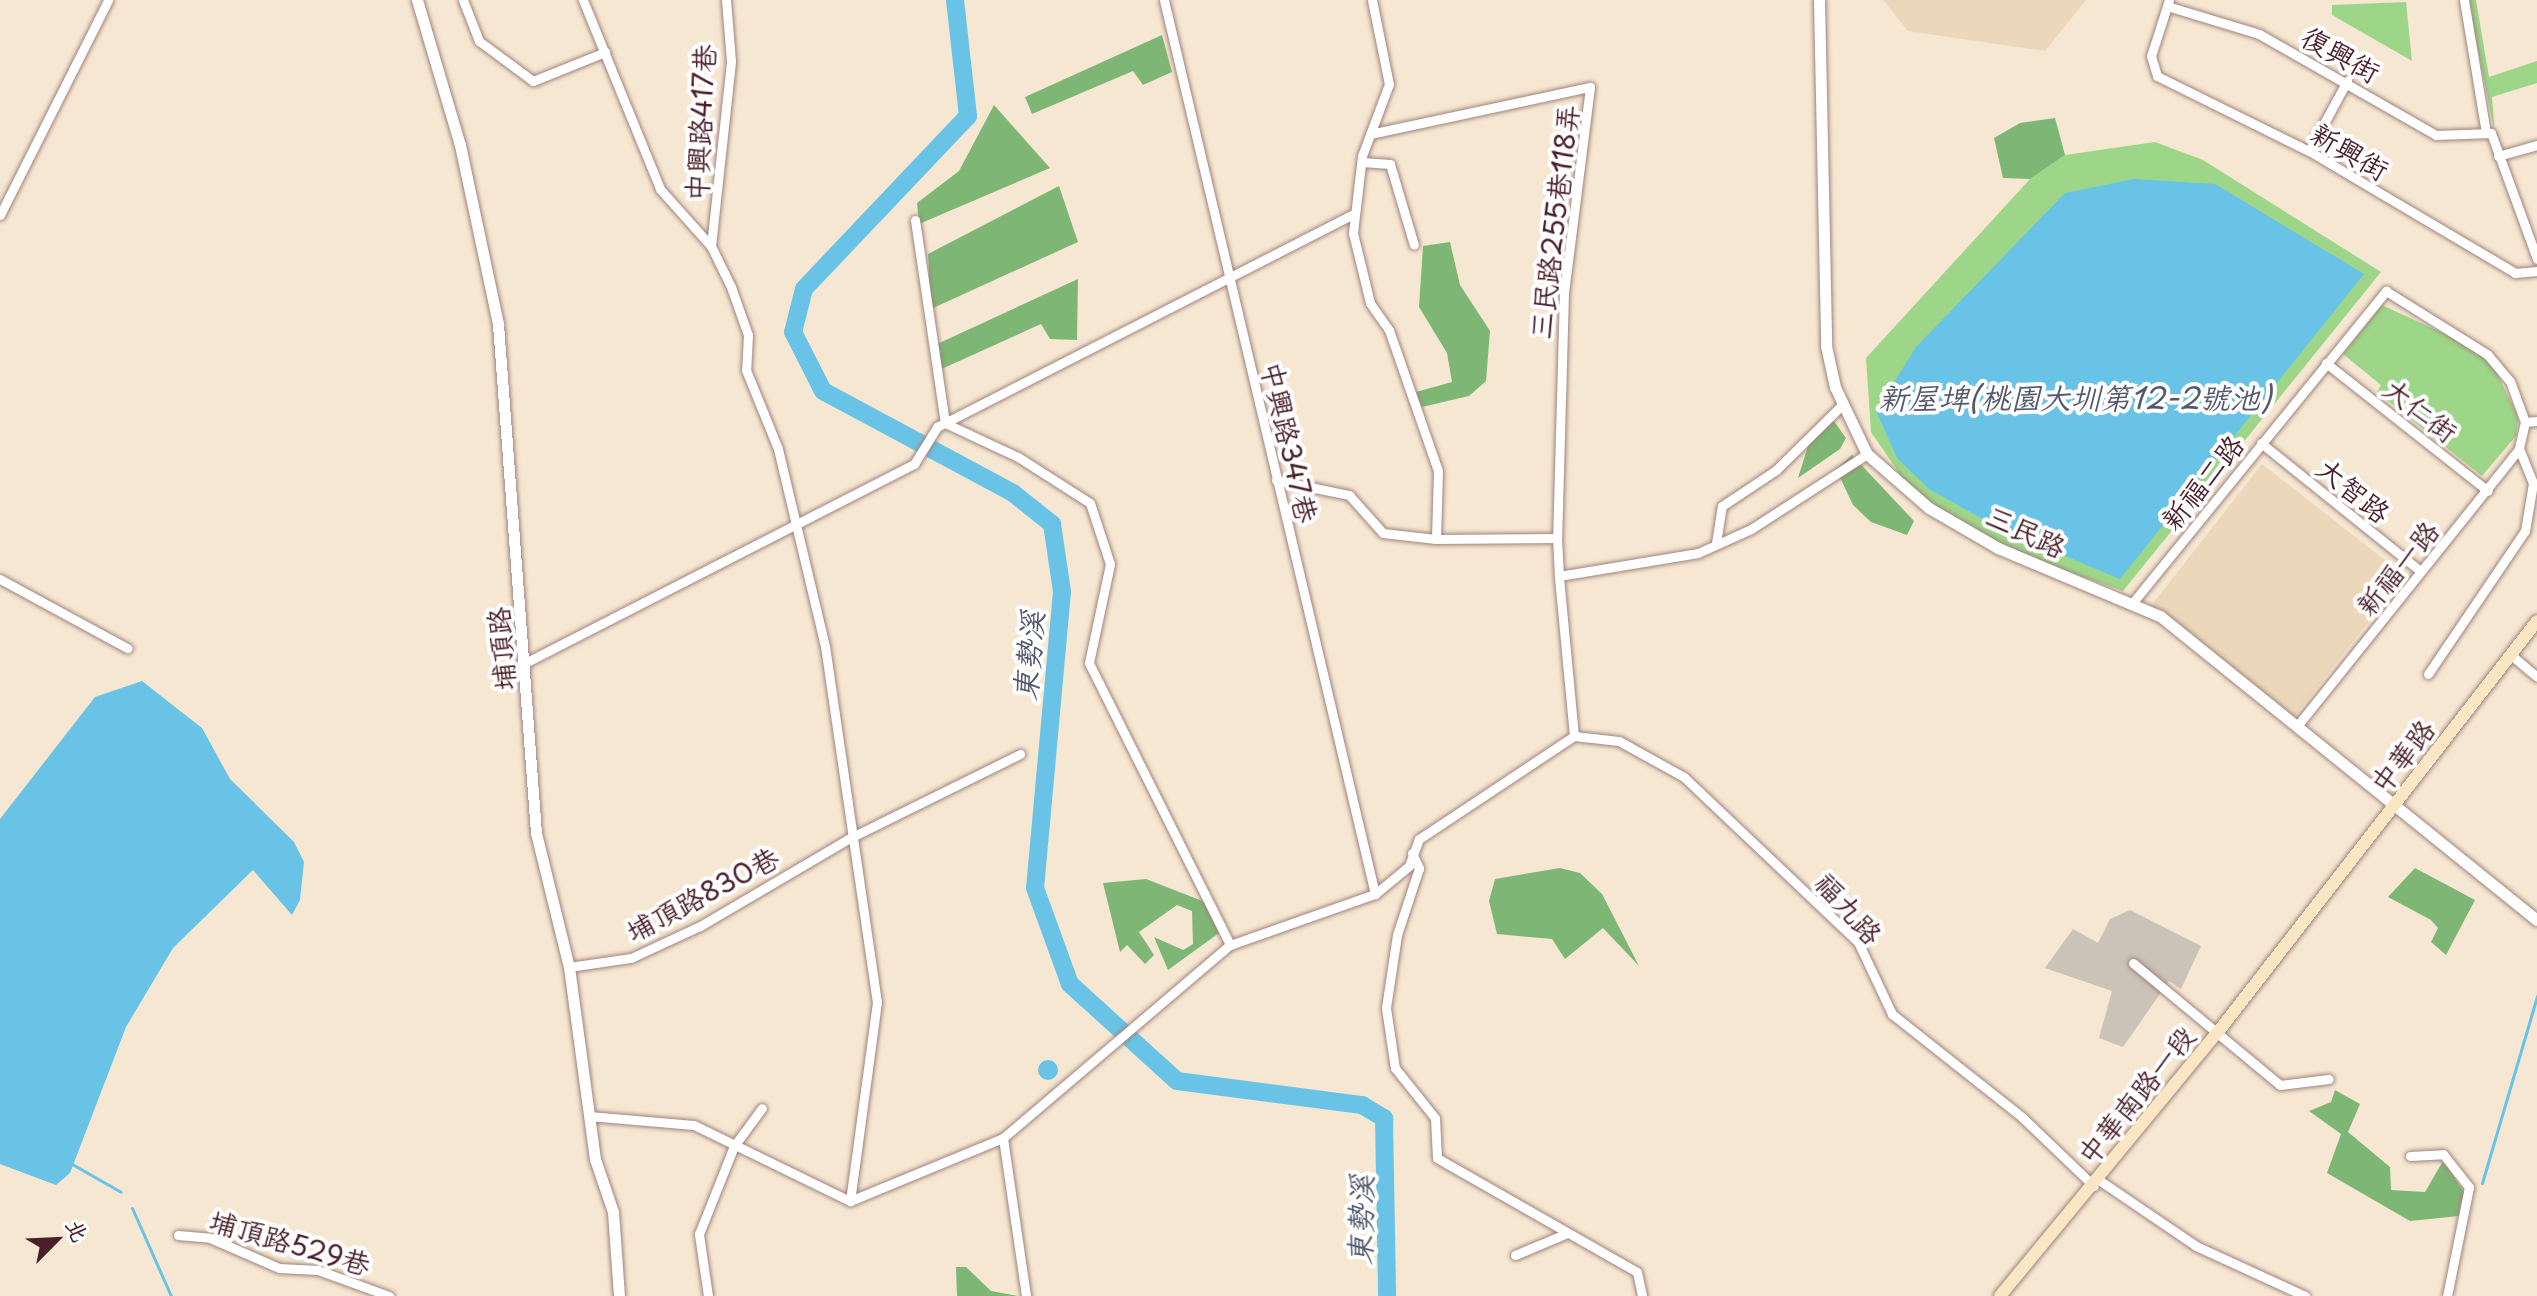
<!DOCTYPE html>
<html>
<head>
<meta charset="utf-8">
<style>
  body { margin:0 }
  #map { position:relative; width:2537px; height:1296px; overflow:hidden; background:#f6e7d2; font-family:"Playpen Sans","LXGW WenKai TC",sans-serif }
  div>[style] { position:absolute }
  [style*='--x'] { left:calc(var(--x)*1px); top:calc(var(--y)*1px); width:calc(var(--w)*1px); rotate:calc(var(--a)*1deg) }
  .built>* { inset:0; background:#ecd7ba; transform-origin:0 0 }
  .industrial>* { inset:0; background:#cbc2b8 }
  .green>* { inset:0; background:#9ed689 }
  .forest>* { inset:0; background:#7eb775 }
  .water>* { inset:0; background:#68c3e6 }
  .round { border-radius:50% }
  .stream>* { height:3px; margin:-1.5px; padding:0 1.5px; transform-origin:1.5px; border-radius:1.5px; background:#68c3e6 }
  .river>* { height:18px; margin:-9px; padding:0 9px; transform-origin:9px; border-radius:9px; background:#68c3e6 }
  .roads { filter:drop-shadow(0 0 2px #a0837e) drop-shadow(0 0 2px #a0837e) }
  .minor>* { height:9px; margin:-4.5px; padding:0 4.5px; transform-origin:4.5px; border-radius:4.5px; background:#fff }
  .tertiary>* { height:11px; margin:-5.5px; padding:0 5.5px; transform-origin:5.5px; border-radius:5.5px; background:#fff }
  .secondary>* { height:12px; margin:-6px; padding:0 6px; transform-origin:6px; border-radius:6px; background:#fbe6c4 }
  span { translate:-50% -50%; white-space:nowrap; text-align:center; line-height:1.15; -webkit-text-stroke:8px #fff; paint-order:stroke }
  .street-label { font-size:28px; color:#4a1f2b }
  .water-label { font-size:30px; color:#54586c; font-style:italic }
  .north { position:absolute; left:16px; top:1200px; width:80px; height:80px; -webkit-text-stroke:6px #fff; paint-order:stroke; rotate:66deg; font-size:22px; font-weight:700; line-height:32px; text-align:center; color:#4a1f2b }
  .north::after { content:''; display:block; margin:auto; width:28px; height:36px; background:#4a1f2b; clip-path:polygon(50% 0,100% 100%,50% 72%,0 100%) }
</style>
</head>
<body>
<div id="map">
  <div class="built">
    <div style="clip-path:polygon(1883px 0,2086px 0,2045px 51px,1908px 31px)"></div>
    <div style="left:2262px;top:464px;width:181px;height:180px;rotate:38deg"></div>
  </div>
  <div class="industrial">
    <div style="clip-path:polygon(2130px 910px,2201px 946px,2181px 989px,2169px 981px,2123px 1047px,2099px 1038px,2112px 991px,2045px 968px,2073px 929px,2098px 943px,2110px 919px)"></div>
  </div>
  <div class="green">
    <div style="clip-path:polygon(2468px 0,2476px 0,2489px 77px,2537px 61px,2537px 83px,2492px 97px,2495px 134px)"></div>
    <div style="clip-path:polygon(2406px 2px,2412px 61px,2332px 15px,2332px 5px)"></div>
    <div style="clip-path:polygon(2155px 142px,2203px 160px,2381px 272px,2123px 591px,2021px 555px,1912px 492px,1871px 432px,1866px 358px,2030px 179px,2065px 155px)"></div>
    <div style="clip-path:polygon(2382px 305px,2473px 347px,2495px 369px,2518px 417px,2516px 436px,2482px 476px,2377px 392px,2381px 385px,2343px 354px)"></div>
  </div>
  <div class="forest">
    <div style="clip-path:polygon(1162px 35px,1172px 72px,1143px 85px,1133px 71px,1032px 114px,1025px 97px)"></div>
    <div style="clip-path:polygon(994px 105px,1050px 168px,919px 224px,917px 203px,959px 171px)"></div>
    <div style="clip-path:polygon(2055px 118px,2065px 155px,2030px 179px,2003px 178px,1994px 138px,2020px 123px)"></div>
    <div style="clip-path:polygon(1059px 186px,1078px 242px,931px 309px,928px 254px)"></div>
    <div style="clip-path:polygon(1450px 242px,1460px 285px,1490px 331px,1486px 381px,1469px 396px,1422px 407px,1416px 392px,1452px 382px,1447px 353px,1419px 307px,1423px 246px)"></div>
    <div style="clip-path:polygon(1078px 279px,1077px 340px,1050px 339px,1041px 324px,937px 371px,935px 345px)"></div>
    <div style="clip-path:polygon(1831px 417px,1846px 438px,1840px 449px,1798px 478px,1812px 433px)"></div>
    <div style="clip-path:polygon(1852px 455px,1914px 521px,1907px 535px,1871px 522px,1853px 505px,1836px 469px)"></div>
    <div style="clip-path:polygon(1560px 868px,1580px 873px,1602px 894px,1639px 966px,1603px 928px,1565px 959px,1552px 939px,1497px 934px,1489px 901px,1495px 879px)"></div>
    <div style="clip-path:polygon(2415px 868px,2475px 900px,2446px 955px,2431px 942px,2438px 928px,2431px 920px,2388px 897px)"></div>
    <div style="clip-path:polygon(1146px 879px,1205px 902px,1219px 933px,1168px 970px,1154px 937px,1183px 950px,1193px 944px,1192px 911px,1177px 905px,1139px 932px,1154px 955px,1145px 964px,1127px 945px,1120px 952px,1103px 883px)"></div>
    <div style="clip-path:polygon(2335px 1090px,2360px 1104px,2348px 1132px,2390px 1167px,2391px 1190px,2425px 1192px,2443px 1161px,2464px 1192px,2459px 1216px,2410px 1221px,2327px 1173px,2341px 1134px,2309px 1111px,2331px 1102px)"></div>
    <div style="clip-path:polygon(956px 1267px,966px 1267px,991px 1291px,1018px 1296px,957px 1296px)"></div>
  </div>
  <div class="water">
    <div style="clip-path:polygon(2134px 179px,2215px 184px,2364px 274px,2120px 579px,1999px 528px,1929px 489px,1897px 458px,1876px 411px,1916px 347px,2065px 193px)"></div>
    <div style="clip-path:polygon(142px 681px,202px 728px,230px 779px,294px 842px,304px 862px,300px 900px,292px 915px,253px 870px,173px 948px,126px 1027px,70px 1173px,56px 1185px,0 1164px,0 819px,95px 697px)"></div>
    <div class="round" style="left:1038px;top:1060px;width:20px;height:20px"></div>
  </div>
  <div class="stream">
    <div style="--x:72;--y:1164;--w:56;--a:29.7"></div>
    <div style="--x:2482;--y:1183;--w:195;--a:-73.6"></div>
    <div style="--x:132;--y:1208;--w:96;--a:66.1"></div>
  </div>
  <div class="river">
    <div style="--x:955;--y:0;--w:117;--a:83.6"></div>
    <div style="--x:968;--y:116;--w:238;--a:133.5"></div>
    <div style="--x:804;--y:289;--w:44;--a:104.3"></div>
    <div style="--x:793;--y:332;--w:66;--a:63"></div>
    <div style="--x:823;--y:391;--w:216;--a:28.2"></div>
    <div style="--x:1013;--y:493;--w:50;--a:38.5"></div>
    <div style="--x:1052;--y:524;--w:69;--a:81.6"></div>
    <div style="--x:1062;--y:592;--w:297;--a:95.2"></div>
    <div style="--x:1035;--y:888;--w:102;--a:70"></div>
    <div style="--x:1070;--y:984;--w:144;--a:42.2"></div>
    <div style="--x:1177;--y:1081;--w:187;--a:7.4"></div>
    <div style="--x:1362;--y:1105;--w:26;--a:31"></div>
    <div style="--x:1384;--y:1118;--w:178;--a:89"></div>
  </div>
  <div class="roads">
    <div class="minor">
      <div style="--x:463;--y:0;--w:44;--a:68.7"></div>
      <div style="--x:479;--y:41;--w:67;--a:36.5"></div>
      <div style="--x:533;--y:81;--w:78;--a:-21.9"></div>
      <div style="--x:583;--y:0;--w:204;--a:67.8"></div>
      <div style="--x:660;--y:189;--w:76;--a:48.2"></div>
      <div style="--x:711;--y:246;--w:46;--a:64"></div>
      <div style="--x:731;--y:287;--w:51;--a:70.5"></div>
      <div style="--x:748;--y:335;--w:35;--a:93"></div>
      <div style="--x:746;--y:370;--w:85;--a:67.9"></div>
      <div style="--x:778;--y:449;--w:203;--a:76.6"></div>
      <div style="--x:825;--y:646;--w:360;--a:81.7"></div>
      <div style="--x:877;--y:1002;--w:201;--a:97.7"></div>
      <div style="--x:1164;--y:0;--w:919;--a:76.72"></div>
      <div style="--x:1372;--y:0;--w:86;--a:78.6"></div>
      <div style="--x:1389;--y:84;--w:77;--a:110.6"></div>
      <div style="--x:1362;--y:156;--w:78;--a:96.7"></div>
      <div style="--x:1353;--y:233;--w:72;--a:76.3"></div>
      <div style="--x:1370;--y:303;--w:33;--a:55"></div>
      <div style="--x:1389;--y:330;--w:149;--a:70.8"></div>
      <div style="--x:1438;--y:471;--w:68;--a:91.7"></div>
      <div style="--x:1436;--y:539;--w:121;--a:-0.5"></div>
      <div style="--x:1557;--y:538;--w:38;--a:87"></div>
      <div style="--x:2169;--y:0;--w:59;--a:107.8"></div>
      <div style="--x:2151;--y:56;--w:21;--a:73"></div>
      <div style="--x:2157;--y:76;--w:169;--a:26.3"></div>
      <div style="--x:2309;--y:151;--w:239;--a:30.6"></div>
      <div style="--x:2515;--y:273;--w:22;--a:-5"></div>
      <div style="--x:2464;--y:0;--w:135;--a:80.6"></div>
      <div style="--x:2167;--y:6;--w:96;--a:16.9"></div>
      <div style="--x:2259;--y:34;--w:204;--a:29.7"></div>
      <div style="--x:2436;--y:135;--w:55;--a:-2.1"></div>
      <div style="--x:2491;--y:133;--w:134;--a:69.9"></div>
      <div style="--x:1370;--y:134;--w:225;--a:-12.1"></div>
      <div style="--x:1590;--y:87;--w:207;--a:97.2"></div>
      <div style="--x:1564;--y:292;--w:246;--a:91.6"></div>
      <div style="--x:2309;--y:151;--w:80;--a:-61.5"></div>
      <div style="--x:2498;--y:156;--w:41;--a:-15.8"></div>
      <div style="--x:1362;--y:162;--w:28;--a:4"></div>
      <div style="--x:1390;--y:164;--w:84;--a:73.5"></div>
      <div style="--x:0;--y:215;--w:241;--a:-63.3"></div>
      <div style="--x:915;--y:220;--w:205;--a:81.6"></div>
      <div style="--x:945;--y:423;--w:81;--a:25"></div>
      <div style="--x:1018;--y:457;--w:85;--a:32.6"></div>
      <div style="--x:1090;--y:503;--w:64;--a:71.8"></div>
      <div style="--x:1110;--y:564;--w:101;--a:102"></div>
      <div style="--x:1089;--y:663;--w:315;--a:63.4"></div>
      <div style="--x:711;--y:246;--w:186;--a:-83.8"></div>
      <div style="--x:731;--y:61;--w:61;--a:-94.7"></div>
      <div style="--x:2326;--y:363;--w:206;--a:38.3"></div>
      <div style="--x:2525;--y:422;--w:12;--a:-5"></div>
      <div style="--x:2261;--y:443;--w:204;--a:38.8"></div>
      <div style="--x:1276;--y:480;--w:75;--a:11.6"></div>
      <div style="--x:1349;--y:495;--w:51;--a:48.2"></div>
      <div style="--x:1383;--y:533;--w:53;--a:6.5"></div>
      <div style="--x:1716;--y:543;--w:37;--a:-81"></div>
      <div style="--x:1722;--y:506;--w:65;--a:-33.7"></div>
      <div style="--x:1776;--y:470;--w:93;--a:-44.6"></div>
      <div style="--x:0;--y:579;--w:145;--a:28.5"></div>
      <div style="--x:2134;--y:601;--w:400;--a:-50.9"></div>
      <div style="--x:2386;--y:291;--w:119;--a:32"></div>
      <div style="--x:2487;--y:354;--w:35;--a:50"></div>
      <div style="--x:2510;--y:381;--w:44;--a:69.9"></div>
      <div style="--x:2525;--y:422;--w:28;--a:103"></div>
      <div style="--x:2519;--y:449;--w:356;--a:128.7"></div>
      <div style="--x:2511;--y:655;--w:34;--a:40"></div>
      <div style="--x:527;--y:662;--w:435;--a:-27.1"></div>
      <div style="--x:914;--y:464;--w:44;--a:-58.1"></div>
      <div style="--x:937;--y:427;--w:466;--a:-27.1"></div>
      <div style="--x:2428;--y:674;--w:173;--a:-55.9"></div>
      <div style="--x:2525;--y:531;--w:49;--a:-80.5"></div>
      <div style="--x:2533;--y:483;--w:37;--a:-112"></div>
      <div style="--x:1574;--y:736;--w:45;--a:6.3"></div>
      <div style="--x:1619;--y:741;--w:74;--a:29"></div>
      <div style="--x:1684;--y:777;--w:240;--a:43.5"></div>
      <div style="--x:1858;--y:942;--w:80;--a:64.7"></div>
      <div style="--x:1892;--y:1014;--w:167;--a:38.4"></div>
      <div style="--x:2023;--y:1118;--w:98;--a:43.8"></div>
      <div style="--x:1412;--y:853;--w:17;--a:65"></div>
      <div style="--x:1419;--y:868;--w:71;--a:108.2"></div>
      <div style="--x:1397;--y:935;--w:74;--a:98.6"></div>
      <div style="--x:1386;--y:1008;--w:61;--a:81.5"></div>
      <div style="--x:1395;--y:1068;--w:64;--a:51.3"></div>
      <div style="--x:1435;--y:1118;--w:40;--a:87.1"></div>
      <div style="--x:1437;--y:1158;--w:230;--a:29.7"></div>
      <div style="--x:1637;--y:1272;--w:25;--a:78"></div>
      <div style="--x:2133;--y:963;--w:191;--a:39.7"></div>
      <div style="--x:2280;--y:1085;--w:49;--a:-7"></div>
      <div style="--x:569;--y:967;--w:63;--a:-8.3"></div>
      <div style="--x:631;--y:958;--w:76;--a:-24.9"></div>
      <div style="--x:700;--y:926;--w:172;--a:-30.4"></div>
      <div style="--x:848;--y:839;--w:192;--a:-26.3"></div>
      <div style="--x:589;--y:1116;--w:105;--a:4.9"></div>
      <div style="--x:694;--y:1125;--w:174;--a:26"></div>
      <div style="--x:850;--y:1201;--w:165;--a:-22.4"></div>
      <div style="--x:1003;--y:1138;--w:298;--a:-40.4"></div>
      <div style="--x:1230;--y:945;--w:154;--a:-19.4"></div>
      <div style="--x:1375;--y:894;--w:44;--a:-39.5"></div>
      <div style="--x:1409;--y:866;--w:29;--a:-70"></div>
      <div style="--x:1419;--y:839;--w:186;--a:-33.6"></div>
      <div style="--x:1574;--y:736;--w:161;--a:-95.4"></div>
      <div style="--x:1559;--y:576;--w:141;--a:-9.4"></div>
      <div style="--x:1698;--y:553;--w:58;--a:-24.4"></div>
      <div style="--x:1751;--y:529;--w:138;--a:-32.9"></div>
      <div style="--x:1003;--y:1138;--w:160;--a:81.7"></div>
      <div style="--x:2410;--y:1156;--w:33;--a:-3"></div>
      <div style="--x:2443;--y:1154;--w:42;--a:51.8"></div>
      <div style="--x:2469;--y:1187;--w:111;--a:101.4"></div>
      <div style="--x:2099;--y:1180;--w:117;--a:34.2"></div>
      <div style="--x:2196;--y:1246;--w:120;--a:24.6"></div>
      <div style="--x:178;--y:1235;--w:32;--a:5"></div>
      <div style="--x:210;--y:1238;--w:75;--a:23.5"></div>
      <div style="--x:279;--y:1268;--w:39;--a:3"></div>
      <div style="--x:318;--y:1270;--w:76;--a:20.1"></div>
      <div style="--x:1515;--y:1255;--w:54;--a:-22.8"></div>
      <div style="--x:708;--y:1296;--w:63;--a:-98.3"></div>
      <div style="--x:699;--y:1234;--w:95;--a:-68.3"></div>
      <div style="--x:734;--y:1146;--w:47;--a:-53.6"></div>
    </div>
    <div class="tertiary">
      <div style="--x:417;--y:0;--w:151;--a:73.5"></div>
      <div style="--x:460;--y:145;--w:183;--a:78"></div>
      <div style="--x:498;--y:324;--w:510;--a:85.73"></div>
      <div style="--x:536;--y:833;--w:138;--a:76.2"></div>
      <div style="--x:569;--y:967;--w:194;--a:82.3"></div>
      <div style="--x:595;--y:1159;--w:56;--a:71.2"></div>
      <div style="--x:613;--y:1212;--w:84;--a:85.9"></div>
      <div style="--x:1819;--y:0;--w:346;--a:88.8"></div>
      <div style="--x:1826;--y:346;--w:42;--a:77.6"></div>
      <div style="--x:1835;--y:387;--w:74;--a:64.5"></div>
      <div style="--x:1867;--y:454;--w:82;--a:41.1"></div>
      <div style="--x:1929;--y:508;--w:80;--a:30.1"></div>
      <div style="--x:1998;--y:548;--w:176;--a:22.8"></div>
      <div style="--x:2160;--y:616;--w:484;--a:38.9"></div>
    </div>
    <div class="secondary">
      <div style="--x:2000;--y:1296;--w:342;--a:-50.5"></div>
      <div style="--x:2218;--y:1032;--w:520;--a:-52.18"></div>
    </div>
  </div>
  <div class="street-label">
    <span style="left:2341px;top:54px;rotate:29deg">復興街</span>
    <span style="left:700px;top:123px;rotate:-87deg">中興路417巷</span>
    <span style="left:2350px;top:151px;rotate:30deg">新興街</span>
    <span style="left:1554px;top:222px;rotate:-83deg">三民路255巷118弄</span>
    <span style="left:2421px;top:410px;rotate:38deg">大仁街</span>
    <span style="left:1290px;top:442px;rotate:77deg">中興路347巷</span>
    <span style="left:2202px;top:482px;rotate:-51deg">新福二路</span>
    <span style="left:2354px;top:490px;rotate:39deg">大智路</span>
    <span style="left:2026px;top:531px;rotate:25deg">三民路</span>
    <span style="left:2397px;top:568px;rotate:-51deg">新福一路</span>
    <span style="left:501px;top:649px;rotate:-95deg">埔頂路</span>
    <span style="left:2402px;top:756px;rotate:-52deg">中華路</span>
    <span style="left:702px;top:894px;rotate:-28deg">埔頂路830巷</span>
    <span style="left:1849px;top:908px;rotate:48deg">福九路</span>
    <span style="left:2136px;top:1095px;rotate:-51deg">中華南路一段</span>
    <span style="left:290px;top:1242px;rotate:16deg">埔頂路529巷</span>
  </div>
  <div class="water-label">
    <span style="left:2075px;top:397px">新屋埤(桃園大圳第12-2號池)</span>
    <span style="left:1028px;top:656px;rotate:-85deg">東勢溪</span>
    <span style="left:1360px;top:1220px;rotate:-89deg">東勢溪</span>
  </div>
  <div class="north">北</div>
</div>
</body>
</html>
